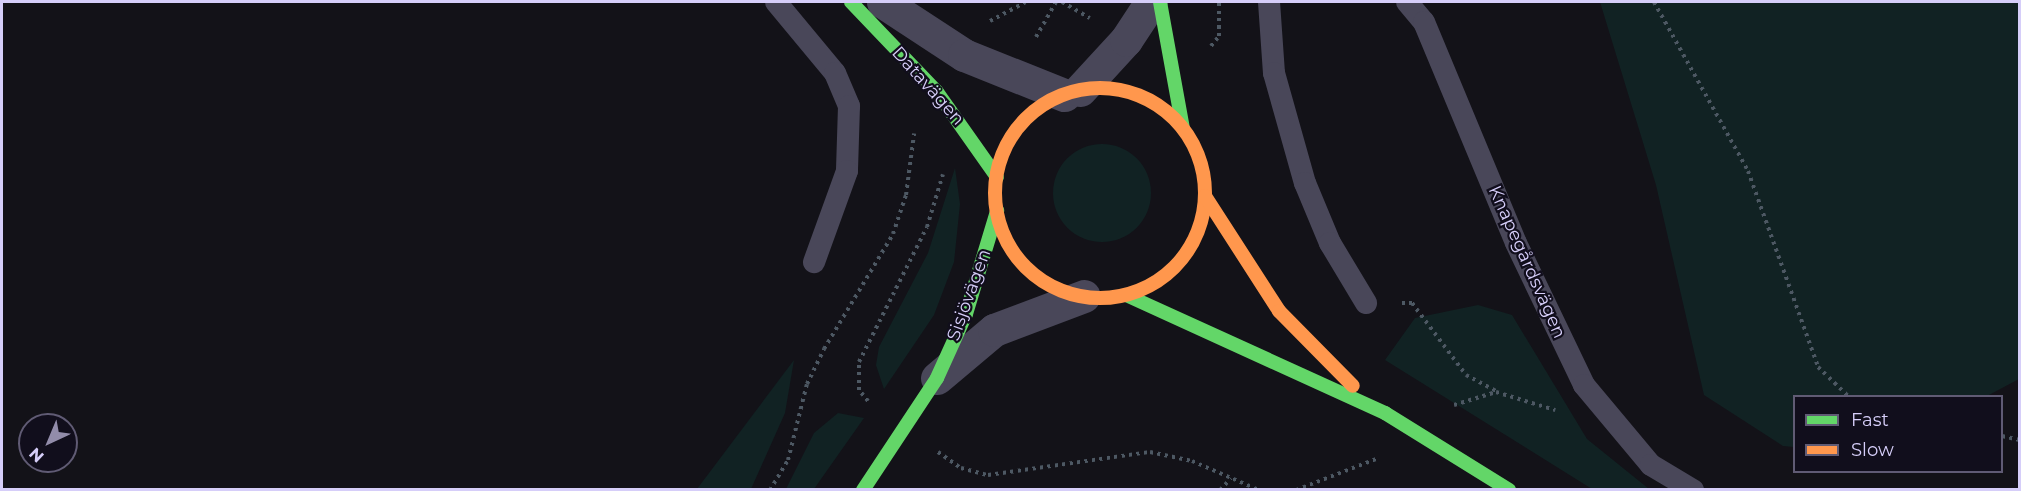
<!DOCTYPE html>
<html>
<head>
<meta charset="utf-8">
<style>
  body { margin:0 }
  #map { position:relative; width:2021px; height:491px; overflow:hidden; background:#131218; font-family:Montserrat,sans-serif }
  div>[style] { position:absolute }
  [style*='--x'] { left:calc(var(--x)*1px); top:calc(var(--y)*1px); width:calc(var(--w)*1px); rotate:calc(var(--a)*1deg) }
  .green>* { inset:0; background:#112223 }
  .round { border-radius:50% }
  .path>* { height:4px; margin-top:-2px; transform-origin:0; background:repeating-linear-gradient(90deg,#4d5863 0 3px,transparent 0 7.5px) }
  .lane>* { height:22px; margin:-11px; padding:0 11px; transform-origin:11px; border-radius:11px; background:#494759 }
  .street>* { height:33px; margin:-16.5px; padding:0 16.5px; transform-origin:16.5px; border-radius:16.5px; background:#494759 }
  .fast>* { height:14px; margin:-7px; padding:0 7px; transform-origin:7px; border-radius:7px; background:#63d668 }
  .slow>* { height:14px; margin:-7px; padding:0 7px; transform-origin:7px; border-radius:7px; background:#ff974d }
  .slow>.ring { margin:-7px; padding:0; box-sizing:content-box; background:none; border:14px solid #ff974d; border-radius:50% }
  span { translate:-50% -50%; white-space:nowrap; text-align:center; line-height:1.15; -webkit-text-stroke:4.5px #110e1c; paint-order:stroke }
  .street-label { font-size:18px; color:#d6cef9 }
  .frame { position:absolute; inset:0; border:3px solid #d6cef9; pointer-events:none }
  .legend { position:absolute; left:1793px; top:395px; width:210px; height:78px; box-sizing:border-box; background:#110e1c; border:2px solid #605b74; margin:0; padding:8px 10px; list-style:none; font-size:18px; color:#d6cef9 }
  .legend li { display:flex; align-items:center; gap:12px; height:30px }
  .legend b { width:30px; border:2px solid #605b74 }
  .north { position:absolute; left:18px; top:413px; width:60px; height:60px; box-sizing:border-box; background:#110e1c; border:2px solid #605b74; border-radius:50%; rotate:224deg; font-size:16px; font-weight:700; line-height:24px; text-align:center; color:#d6cef9 }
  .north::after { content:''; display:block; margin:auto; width:21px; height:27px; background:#928caa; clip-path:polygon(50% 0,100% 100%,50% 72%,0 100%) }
</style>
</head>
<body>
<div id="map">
  <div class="green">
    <div style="clip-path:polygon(1600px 2px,2019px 2px,2019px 379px,1987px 396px,1794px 396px,1794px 447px,1783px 446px,1704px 395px,1656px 185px)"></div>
    <div class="round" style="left:1053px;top:144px;width:98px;height:98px"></div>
    <div style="clip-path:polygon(955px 168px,960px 204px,954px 262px,934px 315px,884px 389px,876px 365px,879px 347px,928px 253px)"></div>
    <div style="clip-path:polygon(1478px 305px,1512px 315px,1587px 439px,1649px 489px,1592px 489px,1385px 360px,1415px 318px)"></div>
    <div style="clip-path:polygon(794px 360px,785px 413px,751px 489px,697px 489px)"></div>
    <div style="clip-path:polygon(838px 413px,864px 418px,814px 489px,786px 489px,814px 433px)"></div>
  </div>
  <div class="path">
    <div style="--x:1062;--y:2;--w:32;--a:30"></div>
    <div style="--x:1654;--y:2;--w:193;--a:60.9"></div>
    <div style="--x:1748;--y:171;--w:208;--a:70.3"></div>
    <div style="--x:1818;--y:367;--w:42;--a:44"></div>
    <div style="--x:990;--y:21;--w:40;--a:-28"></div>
    <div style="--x:1036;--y:37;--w:40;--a:-60.3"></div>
    <div style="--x:1211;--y:46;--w:13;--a:-51"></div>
    <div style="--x:1219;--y:36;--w:34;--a:-90"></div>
    <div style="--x:1402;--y:303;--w:10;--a:0"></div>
    <div style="--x:1412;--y:303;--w:90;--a:53.1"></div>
    <div style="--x:1466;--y:375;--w:34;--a:28"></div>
    <div style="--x:868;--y:401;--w:14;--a:-129"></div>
    <div style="--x:859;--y:390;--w:28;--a:-90"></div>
    <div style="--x:859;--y:362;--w:151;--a:-63.3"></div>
    <div style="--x:927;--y:227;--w:55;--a:-73.2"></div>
    <div style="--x:1454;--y:405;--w:44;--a:-17.2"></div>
    <div style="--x:1496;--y:392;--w:62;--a:17"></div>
    <div style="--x:2002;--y:436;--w:18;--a:13"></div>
    <div style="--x:938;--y:452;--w:28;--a:35"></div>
    <div style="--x:961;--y:468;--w:28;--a:15"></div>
    <div style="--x:988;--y:475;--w:164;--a:-8.1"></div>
    <div style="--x:1150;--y:452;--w:43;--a:12.1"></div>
    <div style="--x:1192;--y:461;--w:73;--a:23.4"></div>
    <div style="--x:770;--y:490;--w:35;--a:-59"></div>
    <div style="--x:788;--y:460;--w:78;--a:-76"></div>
    <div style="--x:807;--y:384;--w:39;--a:-64"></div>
    <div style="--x:824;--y:349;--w:134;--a:-59"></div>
    <div style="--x:893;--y:234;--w:41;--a:-71.6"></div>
    <div style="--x:906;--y:195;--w:62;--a:-82.5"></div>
    <div style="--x:1220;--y:490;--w:16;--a:-47"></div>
    <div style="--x:1296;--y:490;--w:89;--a:-21.1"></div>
  </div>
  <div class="lane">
    <div style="--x:776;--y:2;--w:92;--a:50.3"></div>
    <div style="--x:835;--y:73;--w:36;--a:67"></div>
    <div style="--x:849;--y:106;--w:65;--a:91.8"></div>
    <div style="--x:847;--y:171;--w:97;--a:109.9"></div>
    <div style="--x:1269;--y:2;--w:71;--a:86"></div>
    <div style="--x:1274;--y:73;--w:114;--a:74.3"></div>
    <div style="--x:1305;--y:183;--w:65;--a:67.4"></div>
    <div style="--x:1330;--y:243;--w:70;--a:59"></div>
    <div style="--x:1407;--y:2;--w:26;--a:50"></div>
    <div style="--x:1424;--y:22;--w:239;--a:67.4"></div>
    <div style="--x:1516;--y:243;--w:157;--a:64.4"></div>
    <div style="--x:1584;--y:385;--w:104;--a:50.1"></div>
    <div style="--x:1651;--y:465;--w:49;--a:30.8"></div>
  </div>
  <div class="street">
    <div style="--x:883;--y:2;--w:97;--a:33.2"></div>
    <div style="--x:964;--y:55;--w:108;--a:21.8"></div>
    <div style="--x:1080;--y:90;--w:68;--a:-47.4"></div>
    <div style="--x:1126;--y:40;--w:45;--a:-56.7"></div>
    <div style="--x:937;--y:378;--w:75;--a:-40.1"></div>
    <div style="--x:994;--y:330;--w:96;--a:-20.7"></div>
  </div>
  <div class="fast">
    <div style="--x:851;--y:2;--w:124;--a:46.3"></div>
    <div style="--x:937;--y:92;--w:104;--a:54.8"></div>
    <div style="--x:1160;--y:2;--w:128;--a:79.7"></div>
    <div style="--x:1126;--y:295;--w:285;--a:24.5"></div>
    <div style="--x:1385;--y:413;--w:146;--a:31.8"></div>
    <div style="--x:863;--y:490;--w:134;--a:-56.5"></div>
    <div style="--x:937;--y:378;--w:70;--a:-65.6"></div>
    <div style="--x:966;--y:314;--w:108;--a:-73.2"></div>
  </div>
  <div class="slow">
    <div class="ring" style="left:995px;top:88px;width:196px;height:196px"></div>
    <div style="--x:1205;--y:196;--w:137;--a:57.2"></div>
    <div style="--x:1279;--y:311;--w:105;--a:45.4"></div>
  </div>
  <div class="street-label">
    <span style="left:928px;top:86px;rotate:48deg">Datavägen</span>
    <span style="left:1527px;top:262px;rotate:66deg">Knapegårdsvägen</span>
    <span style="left:969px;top:295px;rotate:-70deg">Sisjövägen</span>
  </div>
  <div class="frame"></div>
  <ul class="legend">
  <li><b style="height:8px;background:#63d668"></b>Fast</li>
  <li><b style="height:8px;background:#ff974d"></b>Slow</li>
  </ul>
  <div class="north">N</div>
</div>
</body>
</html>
